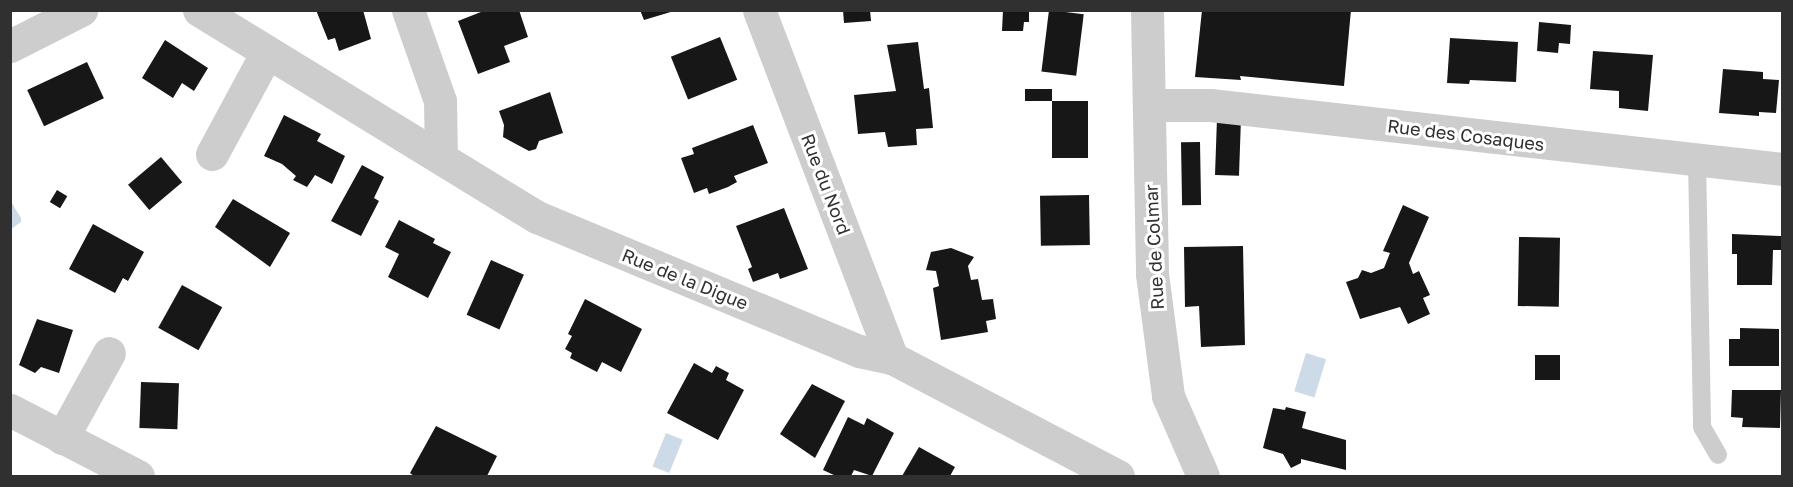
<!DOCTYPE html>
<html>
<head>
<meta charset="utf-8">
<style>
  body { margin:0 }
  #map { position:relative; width:1793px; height:487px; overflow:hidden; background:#fff; font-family:"Golos Text",sans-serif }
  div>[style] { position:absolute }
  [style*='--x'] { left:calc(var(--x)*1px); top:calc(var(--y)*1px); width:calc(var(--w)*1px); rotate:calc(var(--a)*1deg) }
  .water>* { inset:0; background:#cddbe9; transform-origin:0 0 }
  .building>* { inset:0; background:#171717; transform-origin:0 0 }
  .service>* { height:18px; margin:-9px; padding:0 9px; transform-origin:9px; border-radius:9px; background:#cdcdcd }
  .minor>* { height:33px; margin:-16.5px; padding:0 16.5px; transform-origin:16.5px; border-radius:16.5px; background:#cdcdcd }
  span { translate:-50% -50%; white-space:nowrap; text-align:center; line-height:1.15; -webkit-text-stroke:6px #fff; paint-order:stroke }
  .street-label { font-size:18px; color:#303030 }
  .frame { position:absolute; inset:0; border:12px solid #303030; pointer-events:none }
</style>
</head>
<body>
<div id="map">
  <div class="water">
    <div style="clip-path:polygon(10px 200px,21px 218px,21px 222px,11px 229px)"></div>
    <div style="left:1306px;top:353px;width:21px;height:40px;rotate:17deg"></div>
    <div style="left:666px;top:433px;width:18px;height:36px;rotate:22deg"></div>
  </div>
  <div class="building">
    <div style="clip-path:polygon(316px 10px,363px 10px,371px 39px,339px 51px,335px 38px,328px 40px)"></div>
    <div style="clip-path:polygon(486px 10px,519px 10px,528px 37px,504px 46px,510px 62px,478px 74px,458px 21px)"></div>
    <div style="clip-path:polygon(640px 10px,674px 10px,674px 11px,644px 20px)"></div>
    <div style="clip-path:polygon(843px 10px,870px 10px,871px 21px,844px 23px)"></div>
    <div style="clip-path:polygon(1003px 10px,1029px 10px,1029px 22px,1024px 22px,1023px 31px,1002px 31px)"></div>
    <div style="left:1049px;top:10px;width:35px;height:62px;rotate:7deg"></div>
    <div style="clip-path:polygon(1202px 10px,1351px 10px,1344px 86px,1240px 76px,1241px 80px,1195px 77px)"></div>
    <div style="clip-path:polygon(1539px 22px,1571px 25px,1570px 44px,1559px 43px,1558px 53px,1537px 51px)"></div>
    <div style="left:720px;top:37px;width:46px;height:53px;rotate:68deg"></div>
    <div style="clip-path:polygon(1450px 38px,1518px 42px,1516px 82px,1470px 80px,1469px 84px,1447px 83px)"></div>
    <div style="clip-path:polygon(165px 40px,208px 68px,194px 91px,182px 83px,173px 98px,142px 78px)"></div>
    <div style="clip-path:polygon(918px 42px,924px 89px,929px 88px,933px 128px,916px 129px,917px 145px,888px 147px,885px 132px,858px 134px,854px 95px,896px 91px,887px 45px)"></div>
    <div style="clip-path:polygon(1593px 51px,1653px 55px,1648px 111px,1619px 108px,1619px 91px,1590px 89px)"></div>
    <div style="left:87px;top:62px;width:40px;height:66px;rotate:65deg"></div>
    <div style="clip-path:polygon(1723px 69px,1763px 72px,1763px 79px,1779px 80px,1776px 113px,1759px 112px,1759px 116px,1719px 113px)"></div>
    <div style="left:1052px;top:89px;width:12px;height:27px;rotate:90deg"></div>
    <div style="clip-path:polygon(550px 92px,563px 133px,539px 141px,536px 149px,529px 151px,503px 137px,504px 125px,499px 111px)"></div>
    <div style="left:1052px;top:101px;width:36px;height:57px"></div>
    <div style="clip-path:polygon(284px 115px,321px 134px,317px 141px,345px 156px,332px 184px,315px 175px,307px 187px,293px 180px,296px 176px,282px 164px,264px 156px)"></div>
    <div style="left:1217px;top:118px;width:24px;height:57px;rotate:2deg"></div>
    <div style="clip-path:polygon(753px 125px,768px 163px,734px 176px,737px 182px,728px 187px,709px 194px,707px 188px,694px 193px,681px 158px,694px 154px,692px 148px)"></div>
    <div style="left:1200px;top:142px;width:63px;height:19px;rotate:89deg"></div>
    <div style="left:161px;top:157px;width:33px;height:43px;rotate:50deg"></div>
    <div style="clip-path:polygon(362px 165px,384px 177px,374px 198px,379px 201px,361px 236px,331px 221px)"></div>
    <div style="left:57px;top:190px;width:12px;height:14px;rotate:31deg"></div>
    <div style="left:1089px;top:195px;width:50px;height:49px;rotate:89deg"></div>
    <div style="clip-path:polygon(233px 199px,290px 233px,270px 267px,215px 227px)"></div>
    <div style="clip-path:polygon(1403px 205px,1429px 217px,1409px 263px,1413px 274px,1419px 271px,1430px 295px,1423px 298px,1430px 314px,1408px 324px,1400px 307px,1360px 319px,1346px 282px,1358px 278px,1362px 270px,1371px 273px,1384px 268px,1390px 253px,1383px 251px)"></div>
    <div style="clip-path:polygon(784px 208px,808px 269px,780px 279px,778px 273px,753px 282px,748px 269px,752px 267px,736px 226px)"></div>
    <div style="clip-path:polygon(399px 220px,435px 239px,433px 243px,451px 252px,428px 298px,388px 277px,399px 254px,385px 247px)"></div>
    <div style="clip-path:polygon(93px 224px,144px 252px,128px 281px,123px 278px,115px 293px,69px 269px)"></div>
    <div style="clip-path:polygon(1732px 234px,1781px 236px,1781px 250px,1773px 250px,1772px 285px,1737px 285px,1737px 254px,1732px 254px)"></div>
    <div style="left:1519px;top:237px;width:41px;height:69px;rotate:1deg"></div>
    <div style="clip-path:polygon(1243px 246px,1245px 345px,1201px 347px,1199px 306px,1185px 307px,1184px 247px)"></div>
    <div style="clip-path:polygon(951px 248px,974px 257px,968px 266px,971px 280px,978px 279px,982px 300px,993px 299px,996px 319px,986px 321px,988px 332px,941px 340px,933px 288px,939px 286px,936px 271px,926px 270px,931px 252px)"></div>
    <div style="left:491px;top:260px;width:36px;height:60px;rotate:24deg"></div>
    <div style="left:182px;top:285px;width:46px;height:49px;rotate:29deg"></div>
    <div style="clip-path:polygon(585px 299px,642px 329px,621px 372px,602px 362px,597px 372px,570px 358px,572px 353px,565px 349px,572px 336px,568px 334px)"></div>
    <div style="clip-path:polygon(37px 319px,73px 330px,59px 373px,41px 367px,35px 373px,19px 365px)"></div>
    <div style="clip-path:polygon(1740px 328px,1779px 329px,1779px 366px,1729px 366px,1729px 339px,1740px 339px)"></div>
    <div style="left:1560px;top:355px;width:25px;height:25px;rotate:90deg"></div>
    <div style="clip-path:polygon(694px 363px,712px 373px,716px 366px,729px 373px,726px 380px,744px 390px,718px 440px,667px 413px)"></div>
    <div style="left:141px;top:382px;width:38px;height:46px;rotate:2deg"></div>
    <div style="clip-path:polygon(812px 384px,845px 401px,815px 458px,780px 434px)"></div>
    <div style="clip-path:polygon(1732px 390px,1781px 390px,1780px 428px,1742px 427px,1743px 418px,1731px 417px)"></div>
    <div style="clip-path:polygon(1286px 407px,1306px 412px,1302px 428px,1346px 440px,1346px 470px,1301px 459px,1301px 463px,1291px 468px,1283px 454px,1263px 448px,1273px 408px,1285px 410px)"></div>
    <div style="clip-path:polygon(848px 417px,864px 425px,867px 418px,894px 433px,872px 476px,854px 470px,851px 476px,836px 476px,823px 470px)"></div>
    <div style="clip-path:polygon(436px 426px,497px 456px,487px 476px,414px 476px,410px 473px)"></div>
    <div style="clip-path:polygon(919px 447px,955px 467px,950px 476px,902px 476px)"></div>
  </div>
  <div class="service">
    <div style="--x:1697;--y:161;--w:266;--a:88.9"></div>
    <div style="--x:1702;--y:427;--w:32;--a:60"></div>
  </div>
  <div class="minor">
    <div style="--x:199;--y:10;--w:396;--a:31.5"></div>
    <div style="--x:537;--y:217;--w:349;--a:22.6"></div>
    <div style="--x:859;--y:351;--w:34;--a:12"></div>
    <div style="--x:892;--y:358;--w:255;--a:27.6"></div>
    <div style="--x:408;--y:10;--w:96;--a:70.6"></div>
    <div style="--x:440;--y:101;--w:56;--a:89"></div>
    <div style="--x:759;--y:10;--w:373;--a:69.1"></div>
    <div style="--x:1147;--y:10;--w:264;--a:88.9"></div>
    <div style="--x:1152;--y:274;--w:123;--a:82.5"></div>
    <div style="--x:1168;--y:396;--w:87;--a:66.4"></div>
    <div style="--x:10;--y:46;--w:80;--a:-26.9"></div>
    <div style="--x:1149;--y:105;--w:61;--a:0"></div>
    <div style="--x:1210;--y:105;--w:576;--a:6.38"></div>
    <div style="--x:212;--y:154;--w:114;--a:-61.6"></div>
    <div style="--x:10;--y:410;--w:144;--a:27.3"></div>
    <div style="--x:62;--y:438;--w:97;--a:-61.1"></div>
  </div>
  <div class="street-label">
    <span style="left:1466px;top:135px;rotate:7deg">Rue des Cosaques</span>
    <span style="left:826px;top:184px;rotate:69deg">Rue du Nord</span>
    <span style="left:1154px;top:247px;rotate:-93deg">Rue de Colmar</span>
    <span style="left:685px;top:279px;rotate:22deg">Rue de la Digue</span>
  </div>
  <div class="frame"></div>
</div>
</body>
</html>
